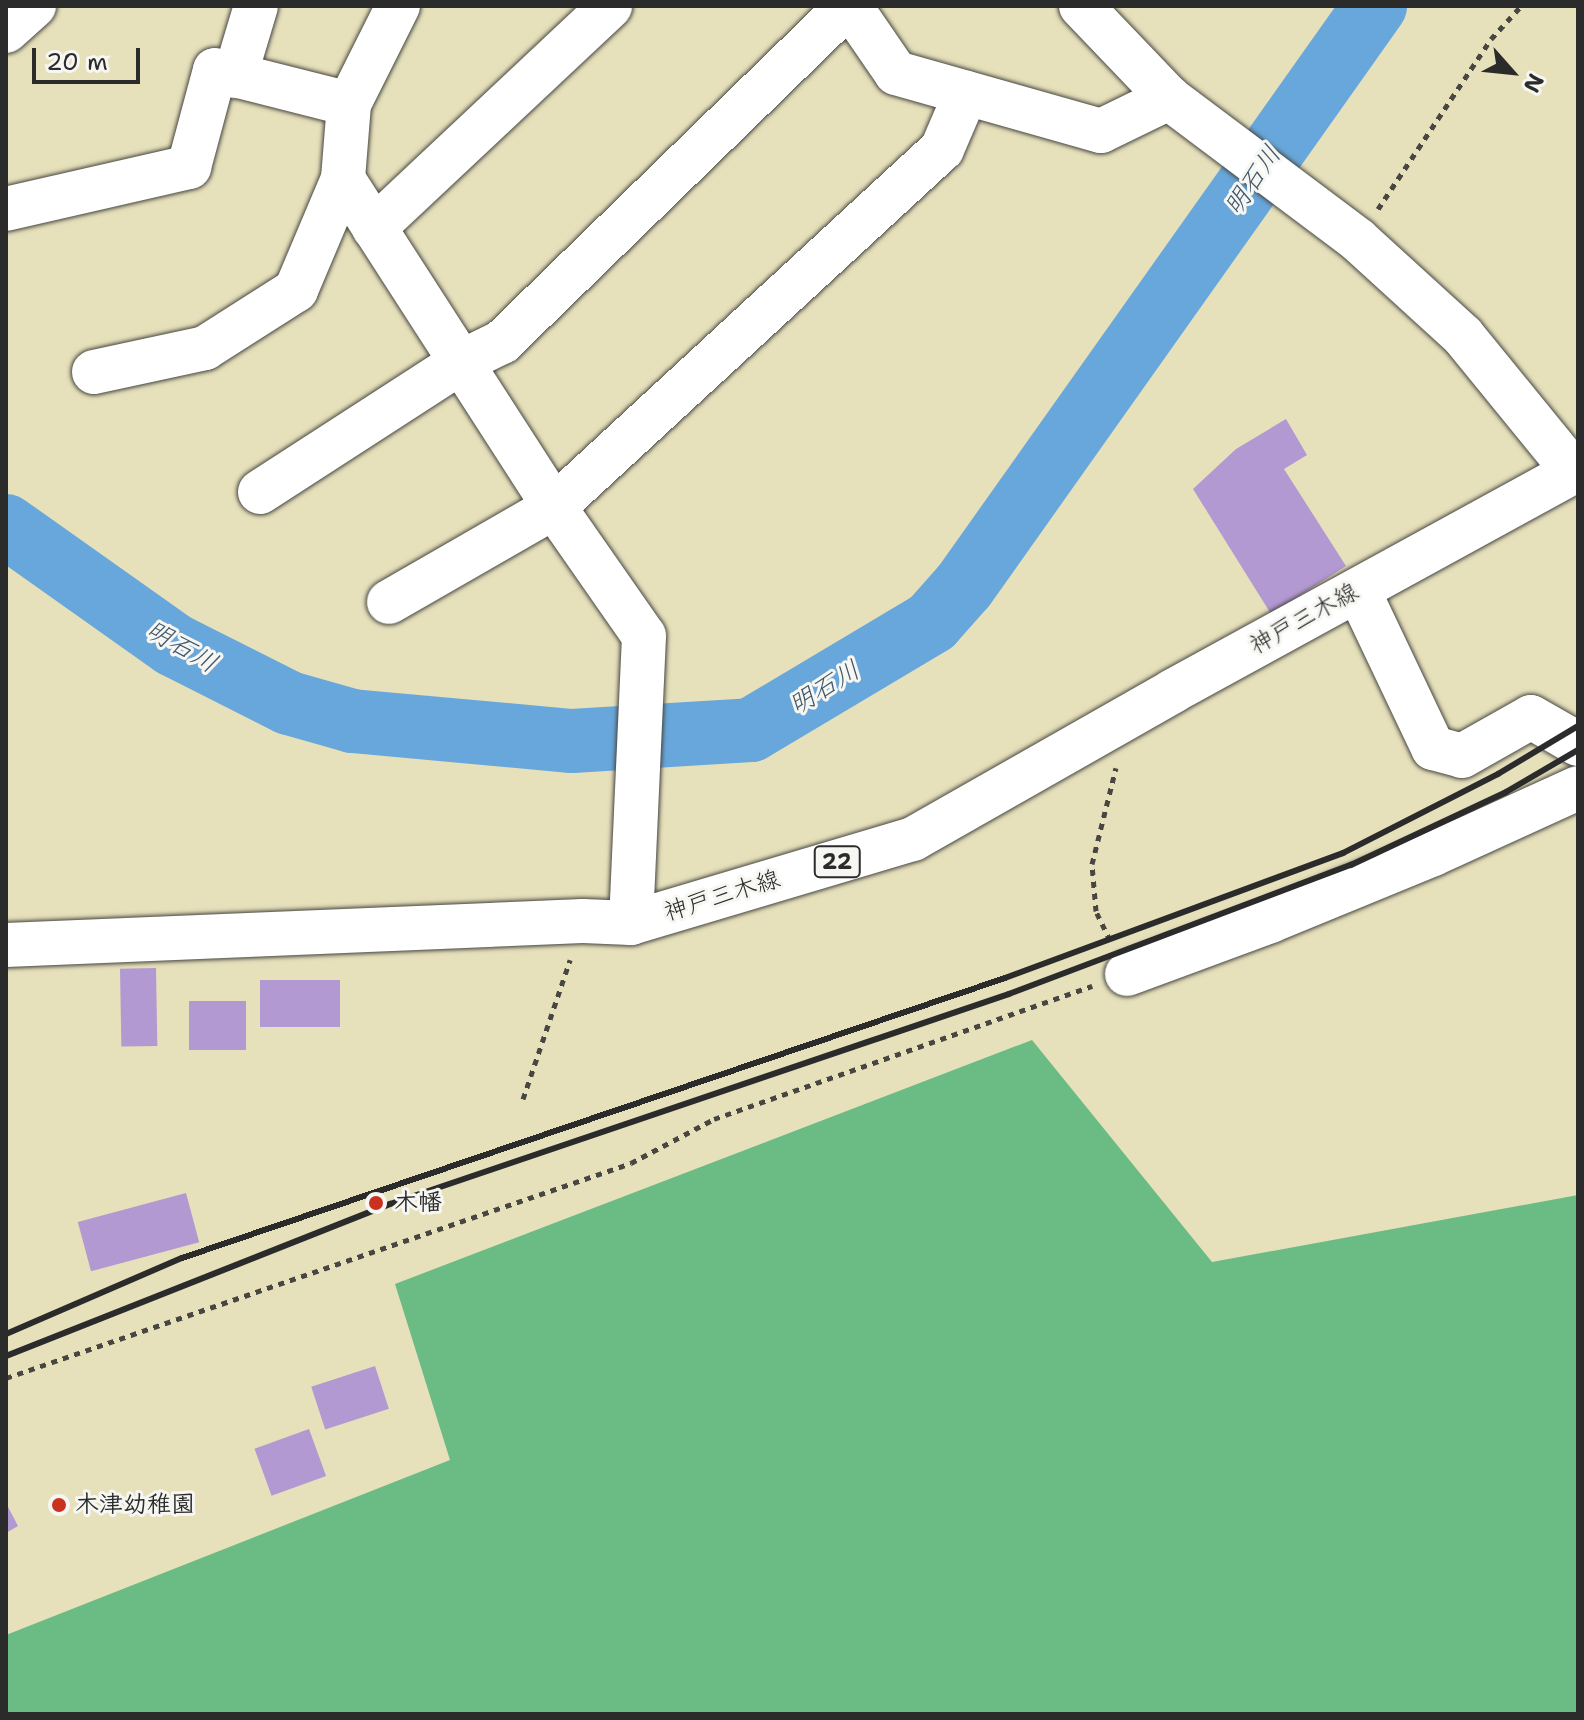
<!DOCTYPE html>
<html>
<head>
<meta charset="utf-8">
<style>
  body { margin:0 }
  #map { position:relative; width:1584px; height:1720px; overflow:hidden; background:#e6e0bb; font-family:"Shantell Sans","Klee One",sans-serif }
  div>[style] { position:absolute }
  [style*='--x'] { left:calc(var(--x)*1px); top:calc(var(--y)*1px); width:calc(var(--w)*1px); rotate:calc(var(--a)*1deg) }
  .forest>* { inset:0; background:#6bbb85 }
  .river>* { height:64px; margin:-32px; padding:0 32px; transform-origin:32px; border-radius:32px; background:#68a7db }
  .building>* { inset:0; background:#b399d2; transform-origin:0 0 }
  .path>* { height:5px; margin-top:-2.5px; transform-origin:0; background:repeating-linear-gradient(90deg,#474641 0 6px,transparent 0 12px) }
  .roads { filter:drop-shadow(0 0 2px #474641) drop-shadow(0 0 2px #474641) }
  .minor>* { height:44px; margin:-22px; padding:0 22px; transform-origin:22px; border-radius:22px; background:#fff }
  .major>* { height:44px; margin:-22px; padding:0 22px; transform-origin:22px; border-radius:22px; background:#fff }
  .rail>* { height:6px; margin:-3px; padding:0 3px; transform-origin:3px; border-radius:3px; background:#2b2b2b }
  .dots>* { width:22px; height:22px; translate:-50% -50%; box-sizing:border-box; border:4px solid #f6f6f2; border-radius:50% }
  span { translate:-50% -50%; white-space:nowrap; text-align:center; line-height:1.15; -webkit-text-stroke:6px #f6f6f2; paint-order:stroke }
  .shield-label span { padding:2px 6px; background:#f6f6f2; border:2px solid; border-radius:6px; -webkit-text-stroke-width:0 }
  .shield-label { font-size:22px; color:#2b2b2b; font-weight:700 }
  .street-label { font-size:24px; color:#2b2b2b }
  .poi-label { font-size:24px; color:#2b2b2b; font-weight:700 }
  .left { translate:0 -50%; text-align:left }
  .water-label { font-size:26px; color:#405669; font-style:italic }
  .frame { position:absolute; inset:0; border:8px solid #2b2b2b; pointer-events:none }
  .north { position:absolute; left:1472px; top:32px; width:80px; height:80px; -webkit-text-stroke:6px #f6f6f2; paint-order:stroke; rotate:117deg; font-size:22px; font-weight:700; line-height:32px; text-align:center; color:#2b2b2b }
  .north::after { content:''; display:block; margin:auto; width:28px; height:36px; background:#2b2b2b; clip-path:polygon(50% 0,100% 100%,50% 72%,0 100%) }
  .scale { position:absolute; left:32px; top:48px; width:108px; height:36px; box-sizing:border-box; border:4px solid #2b2b2b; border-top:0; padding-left:10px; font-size:24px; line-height:28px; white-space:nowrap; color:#2b2b2b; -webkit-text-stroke:6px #f6f6f2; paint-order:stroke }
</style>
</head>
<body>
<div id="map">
  <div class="forest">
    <div style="clip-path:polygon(1032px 1040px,1212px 1262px,1578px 1195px,1578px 1714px,6px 1714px,6px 1635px,450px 1460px,395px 1284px)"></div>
  </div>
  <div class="river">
    <div style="--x:6;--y:526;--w:206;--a:35.3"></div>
    <div style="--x:174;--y:645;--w:129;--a:26.8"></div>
    <div style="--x:289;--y:703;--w:66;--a:15.9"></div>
    <div style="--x:352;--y:721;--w:221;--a:5.2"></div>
    <div style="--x:572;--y:741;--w:179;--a:-3.5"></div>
    <div style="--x:751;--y:730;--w:211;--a:-30.8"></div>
    <div style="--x:932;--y:622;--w:48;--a:-48.4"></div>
    <div style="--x:964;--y:586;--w:711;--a:-54.68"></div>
  </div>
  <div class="building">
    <div style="clip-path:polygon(1286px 419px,1307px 455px,1284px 469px,1346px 566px,1271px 614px,1193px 489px,1236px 449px)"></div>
    <div style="left:156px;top:968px;width:78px;height:36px;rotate:89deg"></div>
    <div style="left:340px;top:980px;width:47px;height:80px;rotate:90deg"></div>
    <div style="left:189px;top:1001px;width:57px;height:49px"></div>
    <div style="left:186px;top:1193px;width:51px;height:112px;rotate:75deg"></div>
    <div style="left:375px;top:1366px;width:45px;height:67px;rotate:72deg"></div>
    <div style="left:309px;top:1429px;width:50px;height:58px;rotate:70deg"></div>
    <div style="clip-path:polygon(6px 1503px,18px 1526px,6px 1533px)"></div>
  </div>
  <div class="path">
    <div style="--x:1378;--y:209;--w:204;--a:-56.4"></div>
    <div style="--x:1491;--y:39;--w:45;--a:-47.7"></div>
    <div style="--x:1110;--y:940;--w:32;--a:-116"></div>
    <div style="--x:1096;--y:911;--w:47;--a:-94.9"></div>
    <div style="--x:1092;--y:864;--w:99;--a:-76"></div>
    <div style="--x:523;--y:1099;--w:147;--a:-71.3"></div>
    <div style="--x:6;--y:1378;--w:661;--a:-18.98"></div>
    <div style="--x:631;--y:1163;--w:94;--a:-27.9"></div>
    <div style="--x:714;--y:1119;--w:401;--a:-19.4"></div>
  </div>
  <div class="roads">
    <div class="minor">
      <div style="--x:398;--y:6;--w:110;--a:116.6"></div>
      <div style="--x:349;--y:104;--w:75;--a:94.6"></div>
      <div style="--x:343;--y:179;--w:390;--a:57.2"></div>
      <div style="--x:554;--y:507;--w:157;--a:55.1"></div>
      <div style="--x:644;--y:636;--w:287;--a:92.6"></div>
      <div style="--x:850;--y:6;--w:81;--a:55.5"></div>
      <div style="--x:896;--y:73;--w:213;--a:15.8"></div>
      <div style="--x:1101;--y:131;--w:76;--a:-25.9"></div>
      <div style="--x:1081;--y:6;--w:127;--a:46.3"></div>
      <div style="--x:1169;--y:98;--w:236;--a:36.9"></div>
      <div style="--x:1358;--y:240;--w:142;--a:42.4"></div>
      <div style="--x:1463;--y:336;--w:174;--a:50.8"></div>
      <div style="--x:6;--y:31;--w:38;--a:-42"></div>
      <div style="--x:235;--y:76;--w:73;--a:-73.3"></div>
      <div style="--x:6;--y:209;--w:188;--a:-12.9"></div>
      <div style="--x:189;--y:167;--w:100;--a:-75"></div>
      <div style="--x:215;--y:70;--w:138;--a:14.2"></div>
      <div style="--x:374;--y:228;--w:324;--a:-43.2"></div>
      <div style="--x:94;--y:372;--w:114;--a:-12.2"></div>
      <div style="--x:205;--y:348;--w:108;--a:-32.5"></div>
      <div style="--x:296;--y:290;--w:121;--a:-67.1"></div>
      <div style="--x:260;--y:492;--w:239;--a:-32.9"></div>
      <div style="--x:461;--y:362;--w:46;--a:-26"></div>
      <div style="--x:502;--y:342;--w:482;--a:-44.2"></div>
      <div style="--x:1358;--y:590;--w:175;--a:64.6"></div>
      <div style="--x:1433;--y:748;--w:30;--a:15"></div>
      <div style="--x:1462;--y:756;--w:79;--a:-29.5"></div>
      <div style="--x:1531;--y:717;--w:54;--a:29.9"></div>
      <div style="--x:389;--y:602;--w:190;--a:-29.9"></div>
      <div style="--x:554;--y:507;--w:528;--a:-42.7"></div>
      <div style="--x:942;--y:149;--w:61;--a:-66.8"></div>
      <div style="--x:1127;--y:974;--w:153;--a:-20.3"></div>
      <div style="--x:1270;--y:921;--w:176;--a:-22.3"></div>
      <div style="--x:1433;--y:854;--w:159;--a:-24.5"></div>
    </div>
    <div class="major">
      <div style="--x:6;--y:945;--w:577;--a:-2.38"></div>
      <div style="--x:583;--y:921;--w:48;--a:2.4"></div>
      <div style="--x:631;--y:923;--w:294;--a:-16.6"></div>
      <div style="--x:913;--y:839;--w:299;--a:-29.6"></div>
      <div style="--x:1173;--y:691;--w:462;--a:-28.7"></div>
    </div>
  </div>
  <div class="rail">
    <div style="--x:6;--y:1334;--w:192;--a:-23.4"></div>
    <div style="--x:182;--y:1258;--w:869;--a:-18.79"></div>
    <div style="--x:1005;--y:978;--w:360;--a:-20.3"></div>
    <div style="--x:1343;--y:853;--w:174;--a:-27"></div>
    <div style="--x:1498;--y:774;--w:93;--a:-31"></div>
    <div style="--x:6;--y:1356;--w:413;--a:-21.6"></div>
    <div style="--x:390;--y:1204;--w:654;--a:-18.74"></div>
    <div style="--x:1009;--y:994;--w:366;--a:-20.7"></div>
    <div style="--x:1351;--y:865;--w:171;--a:-25.2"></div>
    <div style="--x:1506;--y:792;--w:83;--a:-30.3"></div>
  </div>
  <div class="dots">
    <div style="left:376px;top:1203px;background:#c8321e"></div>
    <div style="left:59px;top:1505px;background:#c8321e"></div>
  </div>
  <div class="shield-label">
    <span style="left:837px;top:862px">22</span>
  </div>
  <div class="street-label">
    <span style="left:1304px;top:619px;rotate:-29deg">神戸三木線</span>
    <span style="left:722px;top:896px;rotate:-17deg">神戸三木線</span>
  </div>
  <div class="poi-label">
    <span class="left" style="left:394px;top:1203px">木幡</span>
    <span class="left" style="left:75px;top:1505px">木津幼稚園</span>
  </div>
  <div class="water-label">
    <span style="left:1252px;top:180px;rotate:-55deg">明石川</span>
    <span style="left:182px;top:646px;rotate:30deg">明石川</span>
    <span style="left:824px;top:687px;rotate:-31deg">明石川</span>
  </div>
  <div class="frame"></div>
  <div class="north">N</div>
  <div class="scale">20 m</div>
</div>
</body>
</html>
